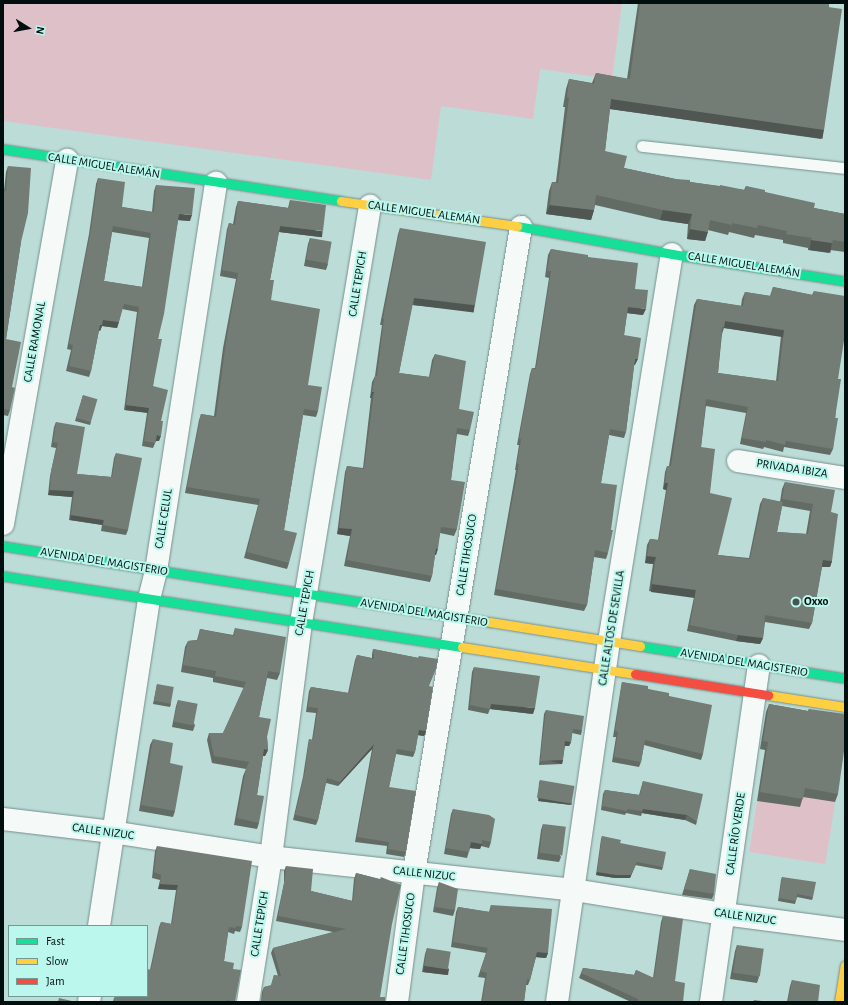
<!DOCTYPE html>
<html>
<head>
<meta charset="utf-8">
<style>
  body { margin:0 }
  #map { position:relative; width:848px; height:1005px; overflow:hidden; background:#bcdcd7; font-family:"Alegreya Sans",sans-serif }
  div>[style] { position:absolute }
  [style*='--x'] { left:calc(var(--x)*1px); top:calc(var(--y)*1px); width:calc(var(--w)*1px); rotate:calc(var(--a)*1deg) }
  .green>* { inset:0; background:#dec0c8; transform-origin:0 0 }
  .roads { filter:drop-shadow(0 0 1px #768f8c) drop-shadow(0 0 1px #768f8c) }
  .lane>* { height:11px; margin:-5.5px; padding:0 5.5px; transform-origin:5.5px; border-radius:5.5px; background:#f5faf9 }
  .street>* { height:22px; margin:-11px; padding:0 11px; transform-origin:11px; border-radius:11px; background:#f5faf9 }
  .fast>* { height:9px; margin:-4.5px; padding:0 4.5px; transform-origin:4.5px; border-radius:4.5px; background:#16e098 }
  .slow>* { height:9px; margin:-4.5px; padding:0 4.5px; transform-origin:4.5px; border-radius:4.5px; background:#ffcf43 }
  .jam>* { height:9px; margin:-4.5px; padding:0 4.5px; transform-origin:4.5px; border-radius:4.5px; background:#f24e42 }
  .wall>* { inset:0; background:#636b65 }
  .shaded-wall>* { inset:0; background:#505752; transform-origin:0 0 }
  .building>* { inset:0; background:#737c75; transform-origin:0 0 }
  .dots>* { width:11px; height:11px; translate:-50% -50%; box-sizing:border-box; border:2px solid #bbf7ed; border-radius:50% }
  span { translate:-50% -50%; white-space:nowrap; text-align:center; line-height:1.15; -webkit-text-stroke:4px #bbf7ed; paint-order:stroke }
  .street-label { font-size:12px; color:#000f0d }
  .poi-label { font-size:12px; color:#000f0d; font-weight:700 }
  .left { translate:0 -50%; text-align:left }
  .frame { position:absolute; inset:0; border:4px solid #000f0d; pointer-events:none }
  .legend { position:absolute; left:8px; top:925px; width:140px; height:72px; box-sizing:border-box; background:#bbf7ed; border:1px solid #709a93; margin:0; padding:5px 7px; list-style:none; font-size:12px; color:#000f0d }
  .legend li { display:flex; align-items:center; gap:8px; height:20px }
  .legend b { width:20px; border:1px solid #709a93 }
  .north { position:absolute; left:8px; top:8px; width:40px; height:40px; -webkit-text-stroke:3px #bbf7ed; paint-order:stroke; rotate:101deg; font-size:11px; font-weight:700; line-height:16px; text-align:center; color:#000f0d }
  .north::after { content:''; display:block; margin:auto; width:14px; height:18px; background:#000f0d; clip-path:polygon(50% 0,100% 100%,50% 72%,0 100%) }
</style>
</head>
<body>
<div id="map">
  <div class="green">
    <div style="clip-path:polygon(3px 3px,622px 3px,612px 79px,540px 69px,533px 119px,441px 106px,431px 180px,3px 121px)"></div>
    <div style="left:763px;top:765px;width:77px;height:88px;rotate:9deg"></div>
  </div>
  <div class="roads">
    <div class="lane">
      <div style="--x:642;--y:146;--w:204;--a:6.2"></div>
    </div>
    <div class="street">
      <div style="--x:738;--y:461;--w:108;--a:9"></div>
      <div style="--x:3;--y:524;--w:370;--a:-80"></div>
      <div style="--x:3;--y:819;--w:110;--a:6.8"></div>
      <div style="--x:112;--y:832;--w:161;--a:8.9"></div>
      <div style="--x:271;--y:857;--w:305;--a:6.2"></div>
      <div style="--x:574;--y:890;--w:152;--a:9.1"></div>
      <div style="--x:724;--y:914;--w:122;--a:7.5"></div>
      <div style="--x:99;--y:926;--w:331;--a:-81.3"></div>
      <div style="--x:149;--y:599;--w:29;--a:-76"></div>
      <div style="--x:156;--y:571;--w:393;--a:-81.2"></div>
      <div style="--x:89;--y:1002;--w:6;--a:-81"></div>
      <div style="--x:248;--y:1002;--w:147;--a:-81"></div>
      <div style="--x:271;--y:857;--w:236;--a:-82.7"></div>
      <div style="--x:301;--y:623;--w:423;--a:-80.6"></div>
      <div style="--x:397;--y:1002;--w:131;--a:-82.5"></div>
      <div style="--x:414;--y:872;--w:654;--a:-80.58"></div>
      <div style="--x:557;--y:1002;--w:364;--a:-81.8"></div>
      <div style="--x:609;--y:642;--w:393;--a:-80.8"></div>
      <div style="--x:711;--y:1002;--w:340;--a:-81.9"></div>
    </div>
    <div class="fast">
      <div style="--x:3;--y:149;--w:342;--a:8.7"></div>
      <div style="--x:517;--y:226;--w:158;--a:10.2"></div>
      <div style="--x:672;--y:254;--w:175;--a:8.9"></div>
      <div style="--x:3;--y:546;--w:493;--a:8.9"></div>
      <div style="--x:3;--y:576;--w:464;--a:8.8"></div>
      <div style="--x:640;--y:646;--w:207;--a:8.9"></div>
    </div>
    <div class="slow">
      <div style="--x:341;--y:201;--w:178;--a:8.1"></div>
      <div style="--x:490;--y:622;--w:152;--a:9.1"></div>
      <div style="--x:462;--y:647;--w:175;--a:8.9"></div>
      <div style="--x:768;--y:695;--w:78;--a:8.9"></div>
      <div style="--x:839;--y:1002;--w:37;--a:-81"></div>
    </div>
    <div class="jam">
      <div style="--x:635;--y:674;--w:135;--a:9"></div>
    </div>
  </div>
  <div class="wall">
    <div style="clip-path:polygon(638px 3px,829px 3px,824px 130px,821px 139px,610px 109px,605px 151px,624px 168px,690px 182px,744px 190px,746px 186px,814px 208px,845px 214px,845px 252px,830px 250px,829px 253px,808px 250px,808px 248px,783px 243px,783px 240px,755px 235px,754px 238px,729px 232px,728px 235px,708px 230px,705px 241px,687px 239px,688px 224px,660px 220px,595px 205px,594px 210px,591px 220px,546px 214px,549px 191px,552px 182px,556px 182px,565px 107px,563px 107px,566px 89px,569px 79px,592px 83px,596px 73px,627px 79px)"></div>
    <div style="clip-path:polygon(8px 166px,21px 242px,6px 339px,12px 387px,10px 410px,8px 416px,3px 415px,3px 191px,4px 191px,6px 172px)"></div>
    <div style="clip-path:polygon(evenodd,98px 178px,122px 207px,152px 212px,154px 191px,156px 185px,190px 221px,178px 220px,158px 339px,153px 386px,161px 421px,159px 441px,156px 441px,153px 448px,142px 446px,147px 413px,124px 410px,137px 312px,122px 309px,117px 328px,102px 326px,100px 331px,99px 330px,91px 371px,89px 377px,66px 371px,71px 350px,67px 349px,89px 234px,96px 184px,98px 178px,112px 232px,149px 238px,142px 287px,104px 281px,112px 232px)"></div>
    <div style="clip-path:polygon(290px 200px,321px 237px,279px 232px,270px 280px,271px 300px,308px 385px,318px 411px,316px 417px,303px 415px,284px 530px,289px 563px,287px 569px,244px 558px,258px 505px,185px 493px,199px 420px,201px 414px,214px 416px,223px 348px,236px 279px,220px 276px,227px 229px,229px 223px,233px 224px,236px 207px,238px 201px,288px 208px)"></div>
    <div style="clip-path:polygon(400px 228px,475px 305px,473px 311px,412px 305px,399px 373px,429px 377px,432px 360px,435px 354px,459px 409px,470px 430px,468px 436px,457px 434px,451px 480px,457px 529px,454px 536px,440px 533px,436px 555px,435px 555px,432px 576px,430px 582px,344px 566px,350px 536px,337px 534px,345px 472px,347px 466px,363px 468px,371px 398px,370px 398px,372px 382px,375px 376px,382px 325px,380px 325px,398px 234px)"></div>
    <div style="clip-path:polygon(310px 238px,328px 264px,326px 270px,304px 266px,308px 244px)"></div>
    <div style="clip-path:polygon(551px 249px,588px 257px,635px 289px,643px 315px,627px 313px,624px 335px,635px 365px,634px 365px,626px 432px,624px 438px,609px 435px,601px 483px,608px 553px,606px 559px,594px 557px,587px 605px,584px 611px,494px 595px,516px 470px,515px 470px,519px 445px,517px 445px,530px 374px,532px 368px,535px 368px,549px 278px,545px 277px,548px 255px)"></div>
    <div style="clip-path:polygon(evenodd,773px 287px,812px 295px,814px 291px,838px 379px,833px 449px,830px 455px,784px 447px,783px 452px,764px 447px,763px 449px,740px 444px,746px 413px,706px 406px,701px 447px,710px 493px,718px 555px,749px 558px,760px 504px,763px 498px,780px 502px,782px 489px,785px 482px,831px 512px,832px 561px,830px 567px,822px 567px,812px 623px,809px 629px,765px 622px,763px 638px,760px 644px,736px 641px,687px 631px,694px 597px,649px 591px,653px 564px,645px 563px,647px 545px,650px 539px,658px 540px,666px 490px,663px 489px,665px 472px,667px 466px,669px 466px,694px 305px,697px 299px,741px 306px,742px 299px,745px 292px,770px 296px,773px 287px,724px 328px,781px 336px,776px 381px,718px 373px,722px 334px,724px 328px,773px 287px,782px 506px,810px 511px,806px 534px,777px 532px,782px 506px)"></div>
    <div style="clip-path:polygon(83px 395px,91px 422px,90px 425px,75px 421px)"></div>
    <div style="clip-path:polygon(56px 422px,77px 474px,111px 477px,114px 458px,116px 453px,128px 530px,126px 535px,101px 531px,102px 525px,69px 520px,72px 497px,48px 495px,50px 476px,56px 448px,51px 447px,54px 427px)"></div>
    <div style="clip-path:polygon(235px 628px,280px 673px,277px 680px,267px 678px,259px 717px,267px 737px,268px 750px,265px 756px,263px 756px,257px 795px,259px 823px,257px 829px,234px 825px,243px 776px,246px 769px,212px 763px,207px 740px,209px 733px,223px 733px,244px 688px,213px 682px,213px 678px,181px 672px,185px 647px,188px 641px,197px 640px,200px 629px,233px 635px)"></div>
    <div style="clip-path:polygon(373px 649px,418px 658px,419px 656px,429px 686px,426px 731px,424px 736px,418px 735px,415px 752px,413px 757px,396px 754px,389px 787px,406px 852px,404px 857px,386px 854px,387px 846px,355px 842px,372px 749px,338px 786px,326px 783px,318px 820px,316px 825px,293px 820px,303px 777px,308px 744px,309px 739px,312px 740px,316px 713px,306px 712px,309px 691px,311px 687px,348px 693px,355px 660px,357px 655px,372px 658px,372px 654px)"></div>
    <div style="clip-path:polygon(474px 667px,533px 714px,490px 709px,488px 714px,468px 710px,472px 672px)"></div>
    <div style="clip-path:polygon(622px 682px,648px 689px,669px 696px,703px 754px,701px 760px,644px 745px,641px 762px,639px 767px,612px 762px,616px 737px,613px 737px,621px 687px)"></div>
    <div style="clip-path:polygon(157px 684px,171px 704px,170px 707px,153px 704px)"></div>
    <div style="clip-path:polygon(178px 700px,195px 725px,193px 731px,172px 727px,176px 706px)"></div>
    <div style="clip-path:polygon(769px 704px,808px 711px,809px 709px,838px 794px,835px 802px,803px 797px,800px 807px,757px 801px,765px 750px,760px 749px,766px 712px)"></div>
    <div style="clip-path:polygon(546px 710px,582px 730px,581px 735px,572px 733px,571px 742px,569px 746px,565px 746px,562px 764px,539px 765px,544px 714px)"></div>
    <div style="clip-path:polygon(153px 739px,170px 763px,175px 811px,173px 817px,139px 811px,150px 745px)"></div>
    <div style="clip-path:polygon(540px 780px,571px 805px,538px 801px,539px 783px)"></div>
    <div style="clip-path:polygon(643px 781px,697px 821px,696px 825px,685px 820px,642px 813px,641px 816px,626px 813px,625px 815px,601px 810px,603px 794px,605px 790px,639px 795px)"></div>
    <div style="clip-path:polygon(453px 809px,491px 842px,489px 848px,481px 846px,480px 849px,470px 848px,467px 858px,444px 854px,451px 814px)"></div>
    <div style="clip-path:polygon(543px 824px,561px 857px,559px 862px,537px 859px,541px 830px)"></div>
    <div style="clip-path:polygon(602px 836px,620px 843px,663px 867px,662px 870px,635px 865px,630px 878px,615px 878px,596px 875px,601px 839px)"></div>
    <div style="clip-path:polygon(157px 846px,242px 927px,240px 932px,235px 931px,234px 934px,228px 932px,224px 961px,233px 969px,235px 1002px,113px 1002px,114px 998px,150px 970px,159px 927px,161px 922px,171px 924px,176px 890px,158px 889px,160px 880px,152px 878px,155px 851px)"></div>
    <div style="clip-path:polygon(286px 866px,311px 891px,352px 901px,354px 879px,356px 873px,401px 885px,261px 1001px,262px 992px,264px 987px,271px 986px,274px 975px,278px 976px,271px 953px,273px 948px,333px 932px,276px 921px,284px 883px,284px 871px)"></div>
    <div style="clip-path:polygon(690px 869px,714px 894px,712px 899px,682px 895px)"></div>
    <div style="clip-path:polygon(782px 877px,813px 897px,812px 900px,797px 897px,795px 904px,778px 901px,781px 880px)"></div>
    <div style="clip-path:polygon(439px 882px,455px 910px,453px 916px,433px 912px,437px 888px)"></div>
    <div style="clip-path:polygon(491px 905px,548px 953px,546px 958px,536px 957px,530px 980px,528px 985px,526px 985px,524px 1002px,481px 1002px,485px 978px,478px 977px,486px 953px,451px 947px,456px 912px,458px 907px,489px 912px)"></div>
    <div style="clip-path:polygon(663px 916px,675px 981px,683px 1002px,631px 1002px,579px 978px,583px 968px,634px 975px,636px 970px,653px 978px,661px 922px)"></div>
    <div style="clip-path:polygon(737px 945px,759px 977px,757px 983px,730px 979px,735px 951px)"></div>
    <div style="clip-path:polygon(427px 948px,449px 969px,447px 975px,422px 972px,425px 954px)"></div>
    <div style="clip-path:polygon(792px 980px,818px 1002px,787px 1002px,790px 986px)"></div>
  </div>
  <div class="shaded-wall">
    <div style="left:611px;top:99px;width:215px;height:10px;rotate:8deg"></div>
    <div style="clip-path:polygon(550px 205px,594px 210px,591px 220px,546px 214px)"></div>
    <div style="clip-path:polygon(663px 210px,692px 214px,688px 224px,660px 220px)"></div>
    <div style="clip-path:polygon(179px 214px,192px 215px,190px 221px,177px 220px)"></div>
    <div style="left:280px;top:226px;width:43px;height:6px;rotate:7deg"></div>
    <div style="clip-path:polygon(690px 229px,708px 232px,705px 241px,687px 239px)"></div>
    <div style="left:811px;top:240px;width:21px;height:10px;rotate:8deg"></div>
    <div style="left:414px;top:298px;width:61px;height:7px;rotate:7deg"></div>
    <div style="clip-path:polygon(628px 307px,646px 309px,643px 315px,626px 313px)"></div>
    <div style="clip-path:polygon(103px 320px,119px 322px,117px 328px,102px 326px,100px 331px,98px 330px,100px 325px)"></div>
    <div style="left:725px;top:321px;width:60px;height:7px;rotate:9deg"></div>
    <div style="clip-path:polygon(635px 359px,638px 359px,635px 365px,633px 365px)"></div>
    <div style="clip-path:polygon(372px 392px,374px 392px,371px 398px,370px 398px)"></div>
    <div style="left:126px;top:405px;width:23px;height:5px;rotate:7deg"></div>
    <div style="clip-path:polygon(157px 435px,161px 436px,159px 441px,155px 441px)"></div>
    <div style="clip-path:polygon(665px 483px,668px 483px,666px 490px,663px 489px)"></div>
    <div style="clip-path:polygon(50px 490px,74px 491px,72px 497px,48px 495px)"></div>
    <div style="left:71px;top:515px;width:33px;height:5px;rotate:9deg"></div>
    <div style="clip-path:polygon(339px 528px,352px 529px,350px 536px,337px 534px)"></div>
    <div style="clip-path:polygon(436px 548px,438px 549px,436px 555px,434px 555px)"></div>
    <div style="clip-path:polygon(647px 556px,656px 557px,653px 564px,645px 563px)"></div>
    <div style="clip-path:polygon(823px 560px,832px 561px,830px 567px,820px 567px)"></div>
    <div style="left:652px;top:584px;width:44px;height:8px;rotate:8deg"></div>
    <div style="clip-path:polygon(738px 635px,763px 638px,760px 644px,736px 641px)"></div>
    <div style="clip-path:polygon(491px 704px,535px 708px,533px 714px,490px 709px)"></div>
    <div style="clip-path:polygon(419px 730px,426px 731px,424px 736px,417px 735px)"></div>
    <div style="clip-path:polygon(565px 741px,571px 742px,569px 746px,563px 746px)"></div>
    <div style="clip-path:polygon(374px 744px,372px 749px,338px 786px,340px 782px)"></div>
    <div style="clip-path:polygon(264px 749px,268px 750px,265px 756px,262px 756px)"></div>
    <div style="left:563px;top:760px;width:4px;height:23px;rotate:104deg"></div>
    <div style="left:539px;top:798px;width:33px;height:3px;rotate:7deg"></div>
    <div style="clip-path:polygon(643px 809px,687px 815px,685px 820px,642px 813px)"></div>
    <div style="clip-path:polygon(471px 842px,482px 844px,480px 849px,469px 848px)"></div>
    <div style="clip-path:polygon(637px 862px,630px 878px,615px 878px,596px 875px,597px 872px)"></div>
    <div style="clip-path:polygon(160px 884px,178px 885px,176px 890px,158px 889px)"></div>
    <div style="clip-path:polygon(537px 952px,548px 953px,546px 958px,535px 957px)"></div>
    <div style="left:424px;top:966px;width:25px;height:6px;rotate:7deg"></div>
  </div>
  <div class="building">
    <div style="clip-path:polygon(640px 3px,829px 3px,828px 7px,842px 9px,824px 130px,611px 99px,605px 151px,627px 156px,624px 168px,675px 179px,690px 180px,690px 182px,720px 186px,720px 185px,745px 190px,746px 186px,765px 190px,765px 192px,815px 203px,814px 208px,845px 214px,845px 242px,833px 240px,832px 243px,811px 240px,812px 238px,786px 234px,787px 231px,758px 225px,757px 228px,732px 223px,732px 225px,710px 220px,708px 232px,690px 229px,692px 214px,663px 210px,596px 195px,594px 210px,550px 205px,552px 182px,558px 183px,569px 98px,567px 97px,569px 79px,594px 84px,596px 73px,630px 79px)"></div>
    <div style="clip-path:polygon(8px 166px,31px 168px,28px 213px,21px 242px,6px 339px,21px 342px,12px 387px,15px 388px,10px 410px,3px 409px,3px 191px,6px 191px)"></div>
    <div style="clip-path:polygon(evenodd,98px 178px,125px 182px,122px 207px,154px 212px,156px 185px,195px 188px,192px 215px,179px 214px,164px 314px,158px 339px,162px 339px,153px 386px,168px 390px,161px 421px,163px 421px,161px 436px,157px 435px,155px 443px,144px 441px,149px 408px,126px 405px,139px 307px,124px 304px,119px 322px,103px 320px,102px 325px,100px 325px,91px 371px,69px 366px,73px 345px,69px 344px,91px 229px,98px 178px,113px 226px,151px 233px,143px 287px,104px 281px,113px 226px)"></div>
    <div style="clip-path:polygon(290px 200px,326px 205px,323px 231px,280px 226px,270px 280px,274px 280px,271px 300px,320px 309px,308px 385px,322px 387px,318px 411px,304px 409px,284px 530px,297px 533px,289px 563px,247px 552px,260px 499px,187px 487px,201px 414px,216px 417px,226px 342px,238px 273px,222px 270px,229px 223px,235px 225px,238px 201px,289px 208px)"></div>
    <div style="clip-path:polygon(400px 228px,486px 242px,475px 305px,414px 298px,399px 373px,430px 377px,435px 354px,466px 361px,459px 409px,474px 412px,470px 430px,457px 428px,451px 480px,465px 482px,457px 529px,441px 527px,438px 549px,436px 548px,432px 576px,347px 560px,352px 529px,339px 528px,347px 466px,364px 469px,374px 392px,372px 392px,375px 376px,377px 376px,384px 319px,383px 318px)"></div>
    <div style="left:310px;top:238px;width:22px;height:22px;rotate:10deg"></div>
    <div style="clip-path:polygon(551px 249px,588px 255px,588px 257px,638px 263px,635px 289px,648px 290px,646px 309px,628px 307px,624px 335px,641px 338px,638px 359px,635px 359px,626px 432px,610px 429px,601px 483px,617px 485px,611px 530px,613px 530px,608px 553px,595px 550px,587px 605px,496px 589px,519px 464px,517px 464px,521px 439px,519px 439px,532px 368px,536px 369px,551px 271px,547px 271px)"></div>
    <div style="clip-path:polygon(evenodd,773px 287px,813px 295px,814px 291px,845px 296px,845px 334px,838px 379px,841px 379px,835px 418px,838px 418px,833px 449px,786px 441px,785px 445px,766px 440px,766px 442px,742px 438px,748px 407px,706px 399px,701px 447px,715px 449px,710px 493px,732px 498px,718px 555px,750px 559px,763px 498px,783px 502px,777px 532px,808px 534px,813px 504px,782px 499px,785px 482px,835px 490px,831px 512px,838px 514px,832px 561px,823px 560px,812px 623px,765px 615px,763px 638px,738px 635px,690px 625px,696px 590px,652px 584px,656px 557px,647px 556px,650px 539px,659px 540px,668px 483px,665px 483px,667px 466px,671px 466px,697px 299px,743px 306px,745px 292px,771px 296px,773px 287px,725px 321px,784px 330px,778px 381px,718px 373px,722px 327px,724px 327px,725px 321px)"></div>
    <div style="left:83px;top:395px;width:15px;height:24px;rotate:16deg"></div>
    <div style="clip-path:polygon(56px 422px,85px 427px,77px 474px,112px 477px,116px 453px,142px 458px,128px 530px,103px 525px,104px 520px,71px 515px,74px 491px,50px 490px,51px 471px,58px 443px,53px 442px)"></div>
    <div style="clip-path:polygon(235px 628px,286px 637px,280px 673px,268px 671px,259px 717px,271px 719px,267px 737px,268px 750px,264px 749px,257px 795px,264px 796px,259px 823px,237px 818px,246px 769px,249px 762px,214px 756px,209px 733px,223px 733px,246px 682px,215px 676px,216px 671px,183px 665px,188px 641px,198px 640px,200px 629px,234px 636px)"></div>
    <div style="clip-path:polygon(373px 649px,419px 658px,419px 656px,438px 659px,436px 669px,429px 686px,433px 687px,426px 731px,419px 730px,415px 752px,397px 749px,389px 787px,416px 791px,406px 852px,388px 849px,389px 842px,357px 837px,374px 744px,340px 782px,327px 778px,318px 820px,295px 815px,305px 772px,309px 739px,313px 740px,318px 708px,308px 707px,311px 687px,349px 693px,357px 655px,374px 659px)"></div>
    <div style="clip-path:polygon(474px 667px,540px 676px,535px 708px,491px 704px,490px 709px,470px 705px)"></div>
    <div style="clip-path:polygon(622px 682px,648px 686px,648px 689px,669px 693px,669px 696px,712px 705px,703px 754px,645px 740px,641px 762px,614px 757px,618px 732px,615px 731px)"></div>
    <div style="left:157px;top:684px;width:17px;height:17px;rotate:10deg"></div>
    <div style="left:178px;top:700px;width:20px;height:22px;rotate:11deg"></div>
    <div style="clip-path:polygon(769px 704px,808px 711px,809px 709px,845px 714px,845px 744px,838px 794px,805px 788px,803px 799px,760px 792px,768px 742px,763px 741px)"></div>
    <div style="clip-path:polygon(546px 710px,584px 716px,582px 730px,573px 729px,571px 742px,565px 741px,563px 760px,540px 761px)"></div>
    <div style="clip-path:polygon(153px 739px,173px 743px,170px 763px,183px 766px,175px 811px,141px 805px)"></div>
    <div style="left:540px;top:780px;width:35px;height:18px;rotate:10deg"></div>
    <div style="clip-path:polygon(643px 781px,703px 794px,697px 821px,687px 815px,643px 809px,642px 811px,627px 809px,627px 811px,602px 806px,605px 790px,640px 795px)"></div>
    <div style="clip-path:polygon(453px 809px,489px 815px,495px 819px,491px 842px,482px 840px,482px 844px,471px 842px,469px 852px,446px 848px)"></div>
    <div style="left:543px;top:824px;width:23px;height:29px;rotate:7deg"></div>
    <div style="clip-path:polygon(602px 836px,621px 840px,620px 843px,666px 852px,663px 867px,637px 862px,631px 875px,616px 875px,597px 872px)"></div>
    <div style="clip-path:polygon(157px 846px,252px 861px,242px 927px,236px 926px,236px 928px,229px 927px,224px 961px,234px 963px,233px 969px,241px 970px,235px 1002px,226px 1000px,226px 1002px,113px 1002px,115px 996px,147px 996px,147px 969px,151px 970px,161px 922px,172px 924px,178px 885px,160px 884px,161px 875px,154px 872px)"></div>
    <div style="clip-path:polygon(286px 866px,313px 869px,311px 891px,353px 901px,356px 873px,380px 879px,381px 877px,401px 885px,392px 924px,380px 997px,385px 997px,385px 1002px,260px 1002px,262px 999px,264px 987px,271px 985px,274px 975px,281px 976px,273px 948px,346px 929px,278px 916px,285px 878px)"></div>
    <div style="clip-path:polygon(690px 869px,716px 874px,714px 894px,684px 889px)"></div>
    <div style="clip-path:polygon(782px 877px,816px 882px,813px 897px,797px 894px,796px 901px,779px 898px)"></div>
    <div style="clip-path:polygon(439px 882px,458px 889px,455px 910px,435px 907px)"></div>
    <div style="clip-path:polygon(491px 905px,552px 909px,548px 953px,537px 952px,530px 980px,527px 979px,524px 1002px,482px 1002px,487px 973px,480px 971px,488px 948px,453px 942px,458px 907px,490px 912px)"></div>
    <div style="clip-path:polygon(663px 916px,683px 919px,675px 981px,685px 983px,683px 1002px,638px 1002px,638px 999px,581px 973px,583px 968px,635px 975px,636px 970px,654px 978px)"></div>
    <div style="left:737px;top:945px;width:27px;height:28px;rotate:8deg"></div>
    <div style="left:427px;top:948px;width:24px;height:18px;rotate:9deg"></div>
    <div style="clip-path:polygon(792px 980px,820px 985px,818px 1002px,788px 1002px)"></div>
    <div style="clip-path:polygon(59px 998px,76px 1002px,58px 1002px)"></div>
    <div style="clip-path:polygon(754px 1000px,769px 1002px,753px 1002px)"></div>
  </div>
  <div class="dots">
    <div style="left:796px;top:602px;background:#425754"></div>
  </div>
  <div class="street-label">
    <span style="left:104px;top:166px;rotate:9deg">CALLE MIGUEL ALEMÁN</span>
    <span style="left:424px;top:213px;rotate:8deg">CALLE MIGUEL ALEMÁN</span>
    <span style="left:744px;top:265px;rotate:9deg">CALLE MIGUEL ALEMÁN</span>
    <span style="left:358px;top:284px;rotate:-81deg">CALLE TEPICH</span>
    <span style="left:35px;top:342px;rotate:-80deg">CALLE RAMONAL</span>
    <span style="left:792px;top:469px;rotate:9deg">PRIVADA IBIZA</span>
    <span style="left:164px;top:519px;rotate:-81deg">CALLE CELUL</span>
    <span style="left:467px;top:555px;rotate:-81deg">CALLE TIHOSUCO</span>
    <span style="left:104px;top:562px;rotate:9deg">AVENIDA DEL MAGISTERIO</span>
    <span style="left:305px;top:603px;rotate:-80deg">CALLE TEPICH</span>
    <span style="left:424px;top:613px;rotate:9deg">AVENIDA DEL MAGISTERIO</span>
    <span style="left:612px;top:628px;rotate:-81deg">CALLE ALTOS DE SEVILLA</span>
    <span style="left:744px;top:663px;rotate:9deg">AVENIDA DEL MAGISTERIO</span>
    <span style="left:103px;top:832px;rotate:8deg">CALLE NIZUC</span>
    <span style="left:736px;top:834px;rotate:-82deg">CALLE RÍO VERDE</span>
    <span style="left:424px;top:874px;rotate:6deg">CALLE NIZUC</span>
    <span style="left:745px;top:917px;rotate:8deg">CALLE NIZUC</span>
    <span style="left:260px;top:924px;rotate:-81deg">CALLE TEPICH</span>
    <span style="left:406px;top:934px;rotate:-82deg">CALLE TIHOSUCO</span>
  </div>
  <div class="poi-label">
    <span class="left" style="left:804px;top:602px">Oxxo</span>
  </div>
  <div class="frame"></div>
  <ul class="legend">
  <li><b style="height:5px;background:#16e098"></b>Fast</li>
  <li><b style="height:5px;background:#ffcf43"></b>Slow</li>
  <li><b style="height:5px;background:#f24e42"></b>Jam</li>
  </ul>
  <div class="north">N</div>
</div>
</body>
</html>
